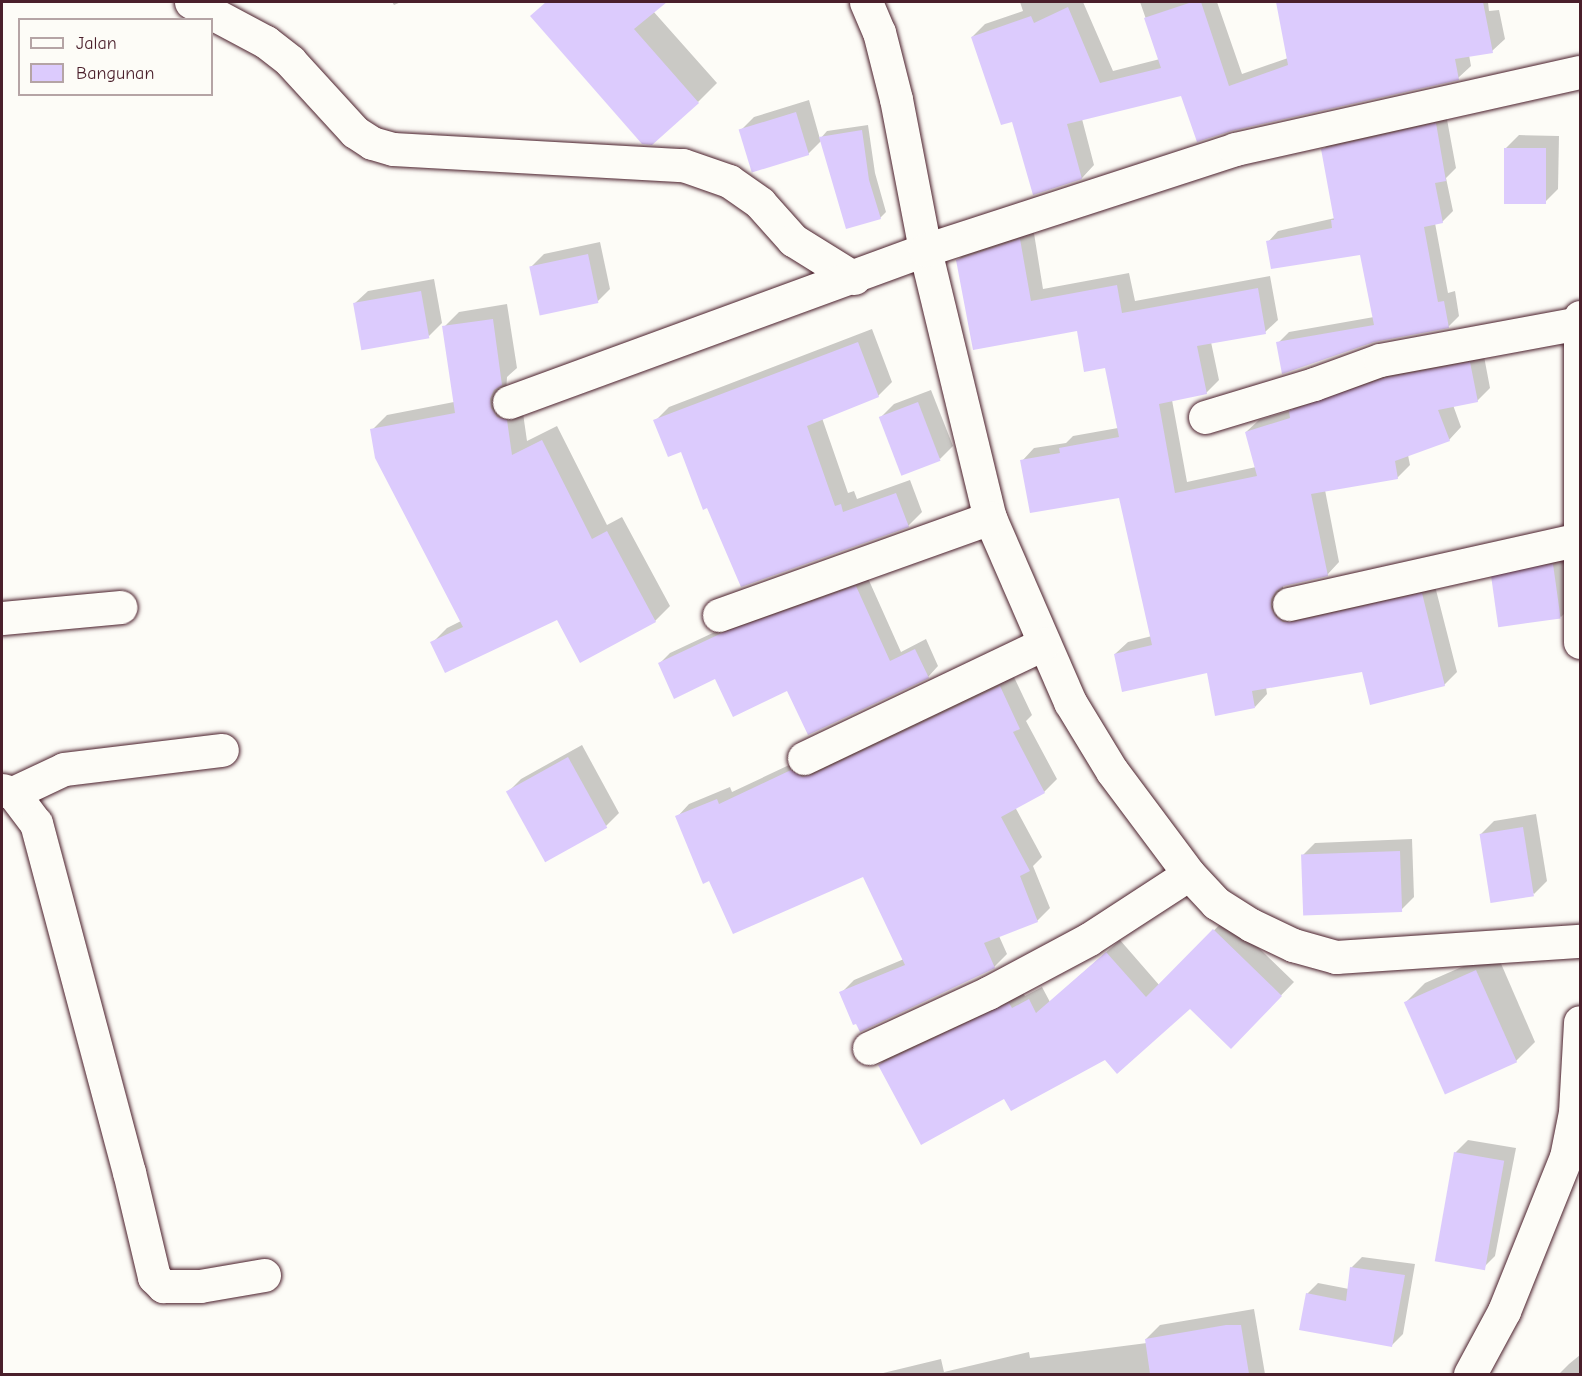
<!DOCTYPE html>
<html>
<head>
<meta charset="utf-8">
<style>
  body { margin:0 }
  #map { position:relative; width:1582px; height:1376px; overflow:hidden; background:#fdfcf7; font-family:"Comic Neue",sans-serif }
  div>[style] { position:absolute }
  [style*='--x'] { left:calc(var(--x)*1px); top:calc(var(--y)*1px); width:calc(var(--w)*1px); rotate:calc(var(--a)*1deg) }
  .shadow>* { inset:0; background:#0003 }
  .building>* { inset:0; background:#dccbfd; transform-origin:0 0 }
  .roads { filter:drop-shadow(0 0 2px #4a1f2b) drop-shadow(0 0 2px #4a1f2b) }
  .minor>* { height:33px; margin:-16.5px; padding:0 16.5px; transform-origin:16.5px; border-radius:16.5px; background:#fdfcf7 }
  .tertiary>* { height:33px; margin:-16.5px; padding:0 16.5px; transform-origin:16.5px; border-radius:16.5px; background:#fdfcf7 }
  span { translate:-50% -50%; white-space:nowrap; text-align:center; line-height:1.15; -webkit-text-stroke:5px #fdfcf7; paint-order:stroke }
  .frame { position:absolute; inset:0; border:3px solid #4a1f2b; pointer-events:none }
  .legend { position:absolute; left:18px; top:18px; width:195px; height:78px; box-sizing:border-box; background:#fdfcf7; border:2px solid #b5a4a5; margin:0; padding:8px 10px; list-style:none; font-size:18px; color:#4a1f2b }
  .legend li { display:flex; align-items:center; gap:12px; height:30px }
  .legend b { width:30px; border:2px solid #b5a4a5 }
</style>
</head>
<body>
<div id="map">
  <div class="shadow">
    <div style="clip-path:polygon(392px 2px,401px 2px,394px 5px)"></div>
    <div style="clip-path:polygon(547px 2px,665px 2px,653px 11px,717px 83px,698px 102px,532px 16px)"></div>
    <div style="clip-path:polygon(1020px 2px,1083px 2px,1113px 71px,1160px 59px,1140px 2px,1217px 2px,1242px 74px,1288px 58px,1277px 2px,1488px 2px,1489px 11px,1499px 10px,1505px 39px,1492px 51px,1469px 55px,1471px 66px,1458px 78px,1182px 94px,1082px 119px,1094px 165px,1082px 178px,1034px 193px,1013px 120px,972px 37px,985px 24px,1023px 11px)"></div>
    <div style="clip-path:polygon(809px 100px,820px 139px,827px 131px,868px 125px,875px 173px,886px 212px,880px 218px,822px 140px,808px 154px,741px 130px,754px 117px)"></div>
    <div style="clip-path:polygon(1446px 114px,1456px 168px,1446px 178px,1453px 211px,1442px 222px,1435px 223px,1448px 293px,1455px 291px,1459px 316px,1448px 327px,1278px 343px,1289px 332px,1374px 317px,1362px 253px,1268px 242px,1278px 231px,1335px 218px,1323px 150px,1333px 139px)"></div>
    <div style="clip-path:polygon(1519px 135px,1559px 136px,1558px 189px,1545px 202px,1506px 148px)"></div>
    <div style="clip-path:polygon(1033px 227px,1043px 289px,1129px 273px,1135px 301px,1270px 276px,1278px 320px,1265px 332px,1211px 342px,1219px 380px,1206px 393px,1172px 400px,1187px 482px,1256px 467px,1246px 432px,1259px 420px,1292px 410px,1303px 399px,1399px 366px,1483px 351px,1490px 388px,1477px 401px,1453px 405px,1461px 427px,1449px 440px,1408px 455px,1410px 465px,1397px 478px,1325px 490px,1339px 562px,1327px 575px,1283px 585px,1283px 594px,1434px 582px,1457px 672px,1444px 685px,1363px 671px,1266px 687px,1267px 694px,1255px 707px,1209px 671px,1115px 654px,1128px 642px,1152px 636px,1120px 496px,1022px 461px,1034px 448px,1066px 443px,1073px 436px,1118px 428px,1106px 366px,1078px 329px,958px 260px,971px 247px)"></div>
    <div style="clip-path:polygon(600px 242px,610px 289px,597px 302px,531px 267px,544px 254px)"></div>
    <div style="clip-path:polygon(434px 279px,442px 323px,429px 336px,354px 304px,368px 291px)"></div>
    <div style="clip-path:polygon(507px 304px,517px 368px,507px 377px,506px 393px,522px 406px,527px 441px,557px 426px,607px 525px,622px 517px,670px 606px,655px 621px,557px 618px,432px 643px,447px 628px,461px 621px,372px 430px,387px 415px,454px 402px,444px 327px,459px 312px)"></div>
    <div style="clip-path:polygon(872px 329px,892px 382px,878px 396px,822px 418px,848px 493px,854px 491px,857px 499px,910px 480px,922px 512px,908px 526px,742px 585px,682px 450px,655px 421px,669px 407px)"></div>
    <div style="clip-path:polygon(931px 390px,953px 446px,940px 459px,881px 417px,894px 404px)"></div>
    <div style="clip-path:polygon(1565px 552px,1574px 604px,1561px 617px,1494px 578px,1507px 565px)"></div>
    <div style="clip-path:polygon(867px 576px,901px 652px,926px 639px,938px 666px,928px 677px,787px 689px,659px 664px,670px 653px,734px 623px)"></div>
    <div style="clip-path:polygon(1013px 675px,1032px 715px,1026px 721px,1057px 779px,1044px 792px,1015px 807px,1042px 857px,1033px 866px,1050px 908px,1037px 921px,999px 936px,1007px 954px,994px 967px,841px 993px,854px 980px,904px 959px,864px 875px,710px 879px,677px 817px,689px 804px,730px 787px,732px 792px,804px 758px)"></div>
    <div style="clip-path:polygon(582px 745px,619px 813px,606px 826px,546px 860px,508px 792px,521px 779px)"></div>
    <div style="clip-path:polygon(1536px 814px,1547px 881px,1534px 894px,1481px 834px,1494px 821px)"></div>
    <div style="clip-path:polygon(1412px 839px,1414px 897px,1401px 910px,1302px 856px,1315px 843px)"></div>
    <div style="clip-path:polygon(1227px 917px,1294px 982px,1231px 1047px,1190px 1007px,1106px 1059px,1005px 1097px,879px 1065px,892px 1052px,1022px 991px,1025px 996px,1042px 987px,1050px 1002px,1120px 940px,1160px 986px)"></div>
    <div style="clip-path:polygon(1496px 952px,1535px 1042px,1516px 1061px,1406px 1002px,1425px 983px)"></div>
    <div style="clip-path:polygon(1468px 1140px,1516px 1148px,1495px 1256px,1482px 1269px,1455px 1153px)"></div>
    <div style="clip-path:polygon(1362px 1257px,1415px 1264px,1403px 1334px,1392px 1345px,1307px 1294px,1318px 1283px,1349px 1289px,1351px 1268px)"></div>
    <div style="clip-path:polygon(1254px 1309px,1265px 1374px,879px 1374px,941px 1359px,944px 1372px,1029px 1352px,1030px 1358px,1147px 1343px,1146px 1339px,1160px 1325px)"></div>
    <div style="clip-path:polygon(1580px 1355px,1580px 1374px,1559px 1374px,1569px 1364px)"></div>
  </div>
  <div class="building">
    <div style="clip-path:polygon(546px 2px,667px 2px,634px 29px,699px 103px,652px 145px,642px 144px,530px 16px)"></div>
    <div style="clip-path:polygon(1192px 2px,1201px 2px,1229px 86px,1288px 65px,1276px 2px,1483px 2px,1493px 53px,1455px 59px,1459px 80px,1231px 131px,1197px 142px,1181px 96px,1067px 124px,1082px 179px,1033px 195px,1012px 122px,1001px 125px,971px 37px,1031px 16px,1034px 23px,1068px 7px,1100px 83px,1161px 68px,1144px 18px)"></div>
    <div style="left:796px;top:112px;width:45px;height:60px;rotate:73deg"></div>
    <div style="clip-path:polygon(1436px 123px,1446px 181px,1435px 183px,1443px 223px,1424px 227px,1438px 302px,1444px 301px,1449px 328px,1374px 342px,1282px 374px,1276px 342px,1374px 325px,1360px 255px,1271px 269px,1266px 241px,1332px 228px,1331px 220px,1334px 220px,1321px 149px)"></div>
    <div style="clip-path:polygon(862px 130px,869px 180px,881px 219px,846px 229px,819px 137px)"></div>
    <div style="left:1504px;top:148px;width:42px;height:56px"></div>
    <div style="clip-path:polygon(1020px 239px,1031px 301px,1117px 285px,1122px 313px,1258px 288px,1266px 334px,1197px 346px,1207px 394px,1159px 404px,1175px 493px,1257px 476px,1245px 432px,1290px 418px,1289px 411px,1385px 378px,1470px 362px,1478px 402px,1438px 410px,1450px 441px,1395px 461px,1398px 479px,1311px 494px,1328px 576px,1284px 586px,1276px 591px,1271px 599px,1271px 608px,1275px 616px,1283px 622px,1293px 622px,1422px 593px,1445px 686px,1370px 705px,1362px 672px,1252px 691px,1255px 708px,1215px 716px,1207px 673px,1122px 692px,1114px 654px,1152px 645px,1119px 498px,1030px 513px,1020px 460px,1060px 453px,1059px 448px,1119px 437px,1105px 368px,1084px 372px,1077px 331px,973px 350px,956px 260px)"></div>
    <div style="left:588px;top:254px;width:50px;height:60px;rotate:78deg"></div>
    <div style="left:421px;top:291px;width:48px;height:69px;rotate:80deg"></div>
    <div style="clip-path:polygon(493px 319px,502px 385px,494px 390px,490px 399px,491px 408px,497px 417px,507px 420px,512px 455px,542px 440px,592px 539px,607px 531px,656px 622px,580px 663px,557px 620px,445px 673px,430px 642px,463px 627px,375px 458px,370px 429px,455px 413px,442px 326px)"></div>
    <div style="clip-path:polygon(858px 342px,879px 397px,807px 426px,835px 506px,841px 504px,843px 512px,896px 493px,909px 527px,741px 587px,707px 508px,703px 510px,681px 452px,668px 457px,653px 420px)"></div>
    <div style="left:918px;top:402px;width:63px;height:42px;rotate:69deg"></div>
    <div style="left:1553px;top:564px;width:55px;height:63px;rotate:82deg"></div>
    <div style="clip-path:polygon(856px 586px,890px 661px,915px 649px,929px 678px,808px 735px,787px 691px,733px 717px,715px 679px,674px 699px,658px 663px,722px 633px)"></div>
    <div style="clip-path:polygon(1000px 686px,1020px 729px,1013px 732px,1045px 793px,1001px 817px,1030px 871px,1020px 876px,1038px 922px,984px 943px,995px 968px,860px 1032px,856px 1024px,853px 1025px,839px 992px,905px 965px,863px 877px,733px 934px,709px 881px,703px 884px,675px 816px,717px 799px,719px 804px,791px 770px,802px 777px,812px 775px)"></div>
    <div style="left:568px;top:757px;width:81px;height:71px;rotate:61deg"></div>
    <div style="left:1523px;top:827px;width:70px;height:44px;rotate:81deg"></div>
    <div style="left:1400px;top:851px;width:61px;height:99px;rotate:88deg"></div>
    <div style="clip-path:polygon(1213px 929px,1282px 996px,1231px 1049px,1190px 1009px,1117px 1074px,1105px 1060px,1011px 1111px,1004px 1099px,921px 1145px,878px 1065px,1009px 1003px,1012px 1008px,1029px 999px,1036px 1013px,1106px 952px,1146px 997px)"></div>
    <div style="left:1476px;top:970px;width:101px;height:79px;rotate:66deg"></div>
    <div style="left:1454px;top:1152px;width:51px;height:111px;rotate:10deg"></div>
    <div style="clip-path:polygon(1350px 1267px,1405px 1275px,1392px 1347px,1299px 1330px,1306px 1293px,1346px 1301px)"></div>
    <div style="clip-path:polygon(1226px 1325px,1241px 1325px,1249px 1374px,1150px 1374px,1145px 1339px)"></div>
  </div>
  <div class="roads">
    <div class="minor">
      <div style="--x:191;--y:2;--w:85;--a:28.1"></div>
      <div style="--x:266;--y:42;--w:31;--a:38"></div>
      <div style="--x:290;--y:61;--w:96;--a:47.5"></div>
      <div style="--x:355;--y:132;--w:20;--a:33"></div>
      <div style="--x:372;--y:143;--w:22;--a:16"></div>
      <div style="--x:393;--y:149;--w:290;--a:3.2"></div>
      <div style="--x:683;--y:165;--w:49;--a:19.2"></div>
      <div style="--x:729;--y:181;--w:38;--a:35"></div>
      <div style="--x:760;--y:203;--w:50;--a:48.3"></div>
      <div style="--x:793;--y:240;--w:72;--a:31.9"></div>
      <div style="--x:866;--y:2;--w:33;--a:67"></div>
      <div style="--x:879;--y:32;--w:69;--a:75.8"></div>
      <div style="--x:896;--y:99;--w:154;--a:79.1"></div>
      <div style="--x:925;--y:250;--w:276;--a:76.4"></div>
      <div style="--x:990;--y:518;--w:201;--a:66.5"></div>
      <div style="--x:1070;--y:702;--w:81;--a:58.7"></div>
      <div style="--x:1112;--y:771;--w:129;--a:53.2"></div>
      <div style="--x:1189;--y:874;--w:40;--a:47"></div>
      <div style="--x:1216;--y:903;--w:41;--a:32.2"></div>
      <div style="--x:1251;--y:925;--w:47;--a:25.5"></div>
      <div style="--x:1293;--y:945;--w:45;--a:15.6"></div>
      <div style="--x:1336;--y:957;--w:245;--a:-3.8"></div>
      <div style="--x:509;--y:402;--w:443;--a:-20.1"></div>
      <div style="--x:925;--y:250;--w:326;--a:-18"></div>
      <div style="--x:1235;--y:149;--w:353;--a:-12.6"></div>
      <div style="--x:1205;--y:417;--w:114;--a:-16.8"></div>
      <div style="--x:1314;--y:384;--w:70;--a:-20"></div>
      <div style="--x:1380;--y:360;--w:203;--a:-10.5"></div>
      <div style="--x:1289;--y:604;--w:297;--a:-12.6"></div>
      <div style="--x:719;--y:615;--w:288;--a:-19.7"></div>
      <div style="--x:2;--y:618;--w:119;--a:-5.3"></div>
      <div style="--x:804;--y:758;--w:265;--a:-25.5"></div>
      <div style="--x:2;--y:790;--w:11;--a:15"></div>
      <div style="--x:13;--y:793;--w:38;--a:53"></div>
      <div style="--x:36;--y:823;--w:361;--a:75.1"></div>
      <div style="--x:129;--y:1172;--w:108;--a:76.6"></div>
      <div style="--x:154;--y:1277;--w:13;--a:45"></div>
      <div style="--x:163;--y:1286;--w:37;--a:0"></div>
      <div style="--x:200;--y:1286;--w:65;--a:-9.8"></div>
      <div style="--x:13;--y:793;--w:56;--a:-25.2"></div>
      <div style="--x:64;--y:769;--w:159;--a:-6.9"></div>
      <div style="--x:869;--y:1048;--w:131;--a:-24.8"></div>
      <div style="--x:988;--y:993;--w:115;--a:-28.1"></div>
      <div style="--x:1089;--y:939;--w:119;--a:-33"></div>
    </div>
    <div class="tertiary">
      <div style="--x:1580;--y:317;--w:325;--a:90"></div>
      <div style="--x:1470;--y:1374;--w:72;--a:-61.6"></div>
      <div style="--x:1504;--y:1311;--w:166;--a:-68.1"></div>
      <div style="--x:1566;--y:1157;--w:46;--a:-78.7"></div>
      <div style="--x:1575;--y:1112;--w:90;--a:-86.8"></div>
    </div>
  </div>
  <div class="frame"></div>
  <ul class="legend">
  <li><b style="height:8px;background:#fdfcf7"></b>Jalan</li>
  <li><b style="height:16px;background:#dccbfd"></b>Bangunan</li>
  </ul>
</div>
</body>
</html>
